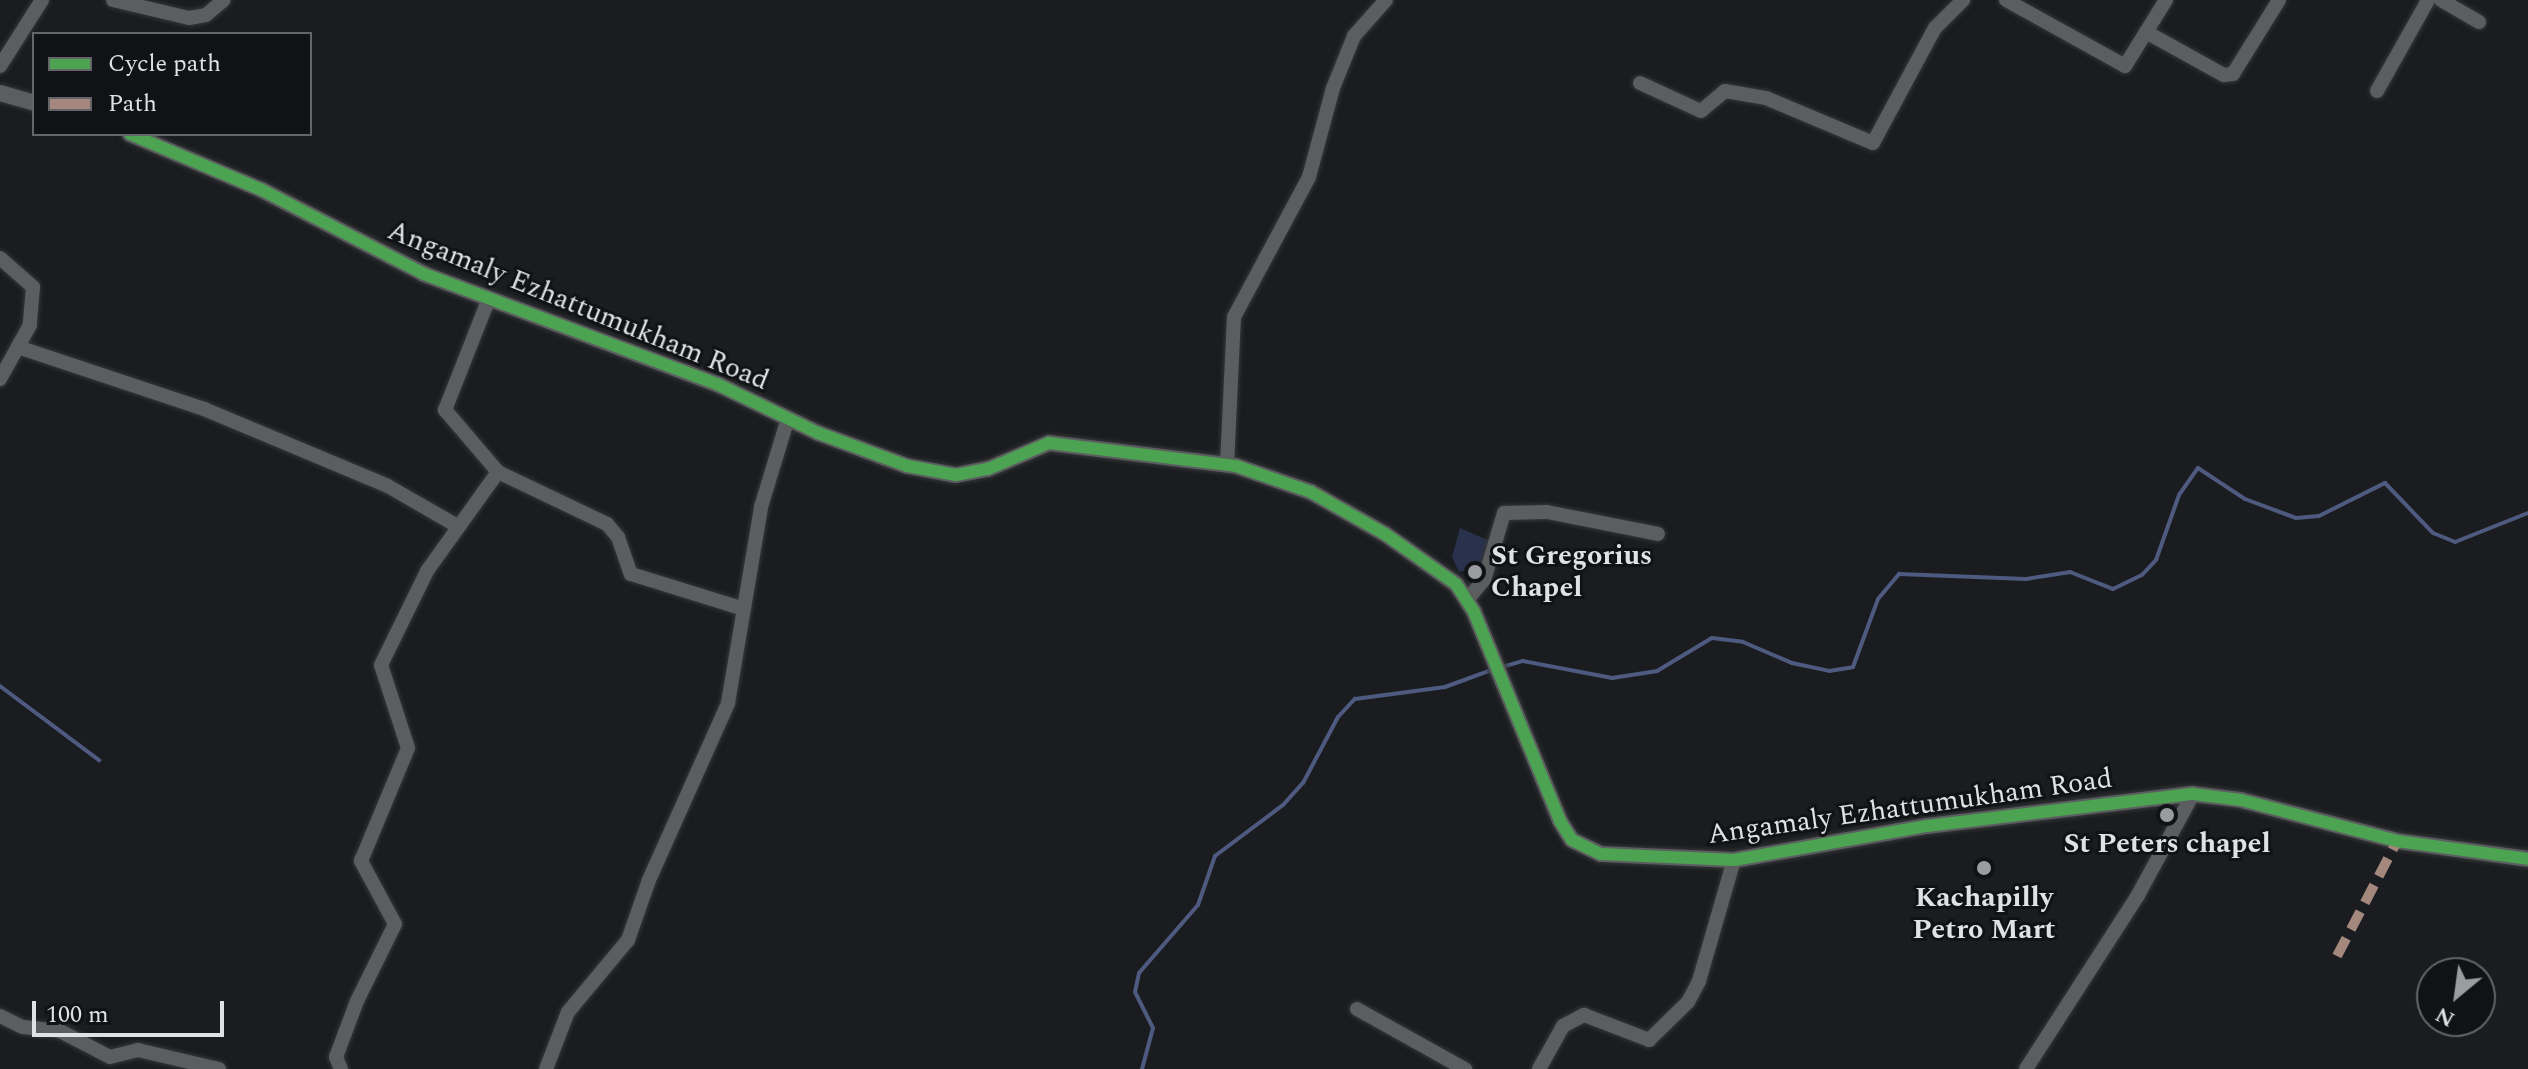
<!DOCTYPE html>
<html>
<head>
<meta charset="utf-8">
<style>
  body { margin:0 }
  #map { position:relative; width:2528px; height:1069px; overflow:hidden; background:#1a1c1f; font-family:Spectral,serif }
  div>[style] { position:absolute }
  [style*='--x'] { left:calc(var(--x)*1px); top:calc(var(--y)*1px); width:calc(var(--w)*1px); rotate:calc(var(--a)*1deg) }
  .green>* { inset:0; background:#29324c }
  .stream>* { height:4px; margin:-2px; padding:0 2px; transform-origin:2px; border-radius:2px; background:#4e5a7f }
  .roads { filter:drop-shadow(0 0 2px #353638) drop-shadow(0 0 2px #353638) }
  .minor>* { height:14px; margin:-7px; padding:0 7px; transform-origin:7px; border-radius:7px; background:#5b5d5f }
  .tertiary>* { height:16px; margin:-8px; padding:0 8px; transform-origin:8px; border-radius:8px; background:#5b5d5f }
  .quiet>* { height:10px; margin-top:-5px; transform-origin:0; background:repeating-linear-gradient(90deg,#a5887d 0 20px,transparent 0 30px) }
  .cycleway>* { height:12px; margin:-6px; padding:0 6px; transform-origin:6px; border-radius:6px; background:#4ca352 }
  .dots>* { width:22px; height:22px; translate:-50% -50%; box-sizing:border-box; border:4px solid #101216; border-radius:50% }
  span { translate:-50% -50%; white-space:nowrap; text-align:center; line-height:1.15; -webkit-text-stroke:6px #101216; paint-order:stroke }
  .street-label { font-size:28px; color:#e0e1e5 }
  .poi-label { font-size:28px; color:#e0e1e5; font-weight:700 }
  .left { translate:0 -50%; text-align:left }
  .legend { position:absolute; left:32px; top:32px; width:280px; height:104px; box-sizing:border-box; background:#101216; border:2px solid #636569; margin:0; padding:10px 14px; list-style:none; font-size:24px; color:#e0e1e5 }
  .legend li { display:flex; align-items:center; gap:16px; height:40px }
  .legend b { width:40px; border:2px solid #636569 }
  .north { position:absolute; left:2416px; top:957px; width:80px; height:80px; box-sizing:border-box; background:#101216; border:2px solid #636569; border-radius:50%; rotate:209deg; font-size:22px; font-weight:700; line-height:32px; text-align:center; color:#e0e1e5 }
  .north::after { content:''; display:block; margin:auto; width:28px; height:36px; background:#9b9ca0; clip-path:polygon(50% 0,100% 100%,50% 72%,0 100%) }
  .scale { position:absolute; left:32px; top:1001px; width:192px; height:36px; box-sizing:border-box; border:4px solid #e0e1e5; border-top:0; padding-left:10px; font-size:24px; line-height:28px; white-space:nowrap; color:#e0e1e5; -webkit-text-stroke:6px #101216; paint-order:stroke }
</style>
</head>
<body>
<div id="map">
  <div class="green">
    <div style="clip-path:polygon(1460px 528px,1492px 542px,1484px 566px,1459px 572px,1452px 557px)"></div>
  </div>
  <div class="stream">
    <div style="--x:1502;--y:667;--w:22;--a:-16"></div>
    <div style="--x:1523;--y:661;--w:91;--a:10.8"></div>
    <div style="--x:1612;--y:678;--w:46;--a:-8.8"></div>
    <div style="--x:1657;--y:671;--w:64;--a:-31"></div>
    <div style="--x:1712;--y:638;--w:31;--a:7"></div>
    <div style="--x:1743;--y:642;--w:53;--a:23.2"></div>
    <div style="--x:1792;--y:663;--w:38;--a:12"></div>
    <div style="--x:1829;--y:671;--w:24;--a:-9"></div>
    <div style="--x:1853;--y:667;--w:72;--a:-69.8"></div>
    <div style="--x:1878;--y:599;--w:33;--a:-50"></div>
    <div style="--x:1899;--y:574;--w:127;--a:2.3"></div>
    <div style="--x:2026;--y:579;--w:45;--a:-9"></div>
    <div style="--x:2070;--y:572;--w:46;--a:21.6"></div>
    <div style="--x:2113;--y:589;--w:32;--a:-26"></div>
    <div style="--x:2142;--y:575;--w:21;--a:-47"></div>
    <div style="--x:2156;--y:560;--w:69;--a:-70.5"></div>
    <div style="--x:2179;--y:495;--w:33;--a:-55"></div>
    <div style="--x:2198;--y:468;--w:56;--a:33.4"></div>
    <div style="--x:2245;--y:499;--w:54;--a:20.4"></div>
    <div style="--x:2296;--y:518;--w:23;--a:-5"></div>
    <div style="--x:2319;--y:516;--w:74;--a:-26.6"></div>
    <div style="--x:2385;--y:483;--w:69;--a:46.2"></div>
    <div style="--x:2433;--y:533;--w:24;--a:22"></div>
    <div style="--x:2455;--y:542;--w:79;--a:-21.7"></div>
    <div style="--x:0;--y:686;--w:124;--a:36.8"></div>
    <div style="--x:1142;--y:1069;--w:42;--a:-75"></div>
    <div style="--x:1153;--y:1028;--w:40;--a:-116.6"></div>
    <div style="--x:1135;--y:992;--w:19;--a:-78"></div>
    <div style="--x:1139;--y:973;--w:90;--a:-49.1"></div>
    <div style="--x:1198;--y:905;--w:52;--a:-70.9"></div>
    <div style="--x:1215;--y:856;--w:85;--a:-36.9"></div>
    <div style="--x:1283;--y:805;--w:30;--a:-48"></div>
    <div style="--x:1303;--y:783;--w:75;--a:-62.1"></div>
    <div style="--x:1338;--y:717;--w:25;--a:-47"></div>
    <div style="--x:1355;--y:699;--w:91;--a:-7.6"></div>
    <div style="--x:1445;--y:687;--w:52;--a:-20.2"></div>
  </div>
  <div class="roads">
    <div class="minor">
      <div style="--x:113;--y:0;--w:78;--a:13.3"></div>
      <div style="--x:189;--y:18;--w:17;--a:-10"></div>
      <div style="--x:206;--y:15;--w:23;--a:-40"></div>
      <div style="--x:2006;--y:0;--w:136;--a:29"></div>
      <div style="--x:2125;--y:66;--w:78;--a:-58.2"></div>
      <div style="--x:2441;--y:0;--w:44;--a:30.1"></div>
      <div style="--x:2146;--y:32;--w:89;--a:28.9"></div>
      <div style="--x:2224;--y:75;--w:9;--a:-6"></div>
      <div style="--x:2233;--y:74;--w:87;--a:-58.1"></div>
      <div style="--x:0;--y:66;--w:78;--a:-57.5"></div>
      <div style="--x:1640;--y:83;--w:67;--a:24.7"></div>
      <div style="--x:1701;--y:111;--w:31;--a:-40"></div>
      <div style="--x:1725;--y:91;--w:42;--a:9.7"></div>
      <div style="--x:1766;--y:98;--w:116;--a:22.8"></div>
      <div style="--x:1873;--y:143;--w:131;--a:-61.7"></div>
      <div style="--x:1935;--y:28;--w:40;--a:-45"></div>
      <div style="--x:2377;--y:91;--w:104;--a:-60.7"></div>
      <div style="--x:0;--y:258;--w:44;--a:41.3"></div>
      <div style="--x:33;--y:287;--w:38;--a:95"></div>
      <div style="--x:30;--y:325;--w:62;--a:119.1"></div>
      <div style="--x:18;--y:347;--w:196;--a:18.4"></div>
      <div style="--x:204;--y:409;--w:197;--a:22.7"></div>
      <div style="--x:386;--y:485;--w:84;--a:29.9"></div>
      <div style="--x:1227;--y:465;--w:148;--a:-87.3"></div>
      <div style="--x:1234;--y:317;--w:159;--a:-61.8"></div>
      <div style="--x:1309;--y:177;--w:92;--a:-74.9"></div>
      <div style="--x:1333;--y:88;--w:56;--a:-68"></div>
      <div style="--x:1354;--y:36;--w:48;--a:-48.4"></div>
      <div style="--x:498;--y:472;--w:121;--a:25.5"></div>
      <div style="--x:607;--y:524;--w:17;--a:50"></div>
      <div style="--x:618;--y:537;--w:39;--a:71"></div>
      <div style="--x:631;--y:574;--w:118;--a:17.2"></div>
      <div style="--x:1467;--y:600;--w:26;--a:-50"></div>
      <div style="--x:1484;--y:580;--w:70;--a:-73.4"></div>
      <div style="--x:1504;--y:513;--w:43;--a:-1.3"></div>
      <div style="--x:1547;--y:512;--w:113;--a:11.2"></div>
      <div style="--x:1357;--y:1009;--w:124;--a:29.1"></div>
      <div style="--x:0;--y:1016;--w:25;--a:26"></div>
      <div style="--x:23;--y:1027;--w:37;--a:6"></div>
      <div style="--x:60;--y:1031;--w:56;--a:27.5"></div>
      <div style="--x:110;--y:1057;--w:29;--a:-14"></div>
      <div style="--x:138;--y:1050;--w:83;--a:13.2"></div>
      <div style="--x:341;--y:1069;--w:13;--a:-113"></div>
      <div style="--x:336;--y:1057;--w:60;--a:-69.4"></div>
      <div style="--x:357;--y:1001;--w:86;--a:-63.7"></div>
      <div style="--x:395;--y:924;--w:72;--a:-118.4"></div>
      <div style="--x:361;--y:861;--w:122;--a:-67.4"></div>
      <div style="--x:408;--y:748;--w:87;--a:-108"></div>
      <div style="--x:381;--y:665;--w:105;--a:-63.9"></div>
      <div style="--x:427;--y:571;--w:122;--a:-54.4"></div>
      <div style="--x:498;--y:472;--w:82;--a:-130.5"></div>
      <div style="--x:445;--y:410;--w:117;--a:-68.5"></div>
      <div style="--x:546;--y:1069;--w:61;--a:-68.9"></div>
      <div style="--x:568;--y:1012;--w:94;--a:-50.2"></div>
      <div style="--x:628;--y:940;--w:64;--a:-70.7"></div>
      <div style="--x:649;--y:880;--w:194;--a:-65.9"></div>
      <div style="--x:728;--y:703;--w:199;--a:-80.4"></div>
      <div style="--x:761;--y:507;--w:93;--a:-73.1"></div>
      <div style="--x:1539;--y:1069;--w:49;--a:-60.8"></div>
      <div style="--x:1563;--y:1026;--w:24;--a:-28"></div>
      <div style="--x:1584;--y:1015;--w:70;--a:21"></div>
      <div style="--x:1649;--y:1040;--w:54;--a:-44.3"></div>
      <div style="--x:1688;--y:1002;--w:24;--a:-62"></div>
      <div style="--x:1699;--y:981;--w:126;--a:-73.9"></div>
      <div style="--x:2026;--y:1069;--w:207;--a:-57.2"></div>
      <div style="--x:2138;--y:895;--w:115;--a:-61.4"></div>
    </div>
    <div class="tertiary">
      <div style="--x:0;--y:93;--w:35;--a:16"></div>
      <div style="--x:130;--y:134;--w:143;--a:23"></div>
      <div style="--x:262;--y:190;--w:182;--a:27.4"></div>
      <div style="--x:424;--y:274;--w:313;--a:20.6"></div>
      <div style="--x:717;--y:384;--w:112;--a:25.9"></div>
      <div style="--x:818;--y:433;--w:95;--a:20.3"></div>
      <div style="--x:907;--y:466;--w:50;--a:10.4"></div>
      <div style="--x:956;--y:475;--w:33;--a:-11"></div>
      <div style="--x:988;--y:469;--w:66;--a:-23.1"></div>
      <div style="--x:1049;--y:443;--w:188;--a:7"></div>
      <div style="--x:1236;--y:466;--w:79;--a:19.1"></div>
      <div style="--x:1311;--y:492;--w:85;--a:29.6"></div>
      <div style="--x:1385;--y:534;--w:87;--a:35.2"></div>
      <div style="--x:1456;--y:584;--w:33;--a:57"></div>
      <div style="--x:1474;--y:612;--w:226;--a:67.6"></div>
      <div style="--x:1560;--y:821;--w:22;--a:58"></div>
      <div style="--x:1572;--y:840;--w:32;--a:26"></div>
      <div style="--x:1601;--y:854;--w:133;--a:2.6"></div>
      <div style="--x:1734;--y:860;--w:196;--a:-10"></div>
      <div style="--x:1927;--y:826;--w:268;--a:-6.9"></div>
      <div style="--x:2193;--y:794;--w:48;--a:7.1"></div>
      <div style="--x:2241;--y:800;--w:161;--a:14.7"></div>
      <div style="--x:2397;--y:841;--w:132;--a:7.8"></div>
    </div>
  </div>
  <div class="quiet">
    <div style="--x:2337;--y:956;--w:130;--a:-62.4"></div>
  </div>
  <div class="cycleway">
    <div style="--x:130;--y:134;--w:143;--a:23"></div>
    <div style="--x:262;--y:190;--w:182;--a:27.4"></div>
    <div style="--x:424;--y:274;--w:313;--a:20.6"></div>
    <div style="--x:717;--y:384;--w:112;--a:25.9"></div>
    <div style="--x:818;--y:433;--w:95;--a:20.3"></div>
    <div style="--x:907;--y:466;--w:50;--a:10.4"></div>
    <div style="--x:956;--y:475;--w:33;--a:-11"></div>
    <div style="--x:988;--y:469;--w:66;--a:-23.1"></div>
    <div style="--x:1049;--y:443;--w:188;--a:7"></div>
    <div style="--x:1236;--y:466;--w:79;--a:19.1"></div>
    <div style="--x:1311;--y:492;--w:85;--a:29.6"></div>
    <div style="--x:1385;--y:534;--w:87;--a:35.2"></div>
    <div style="--x:1456;--y:584;--w:33;--a:57"></div>
    <div style="--x:1474;--y:612;--w:226;--a:67.6"></div>
    <div style="--x:1560;--y:821;--w:22;--a:58"></div>
    <div style="--x:1572;--y:840;--w:32;--a:26"></div>
    <div style="--x:1601;--y:854;--w:133;--a:2.6"></div>
    <div style="--x:1734;--y:860;--w:196;--a:-10"></div>
    <div style="--x:1927;--y:826;--w:268;--a:-6.9"></div>
    <div style="--x:2193;--y:794;--w:48;--a:7.1"></div>
    <div style="--x:2241;--y:800;--w:161;--a:14.7"></div>
    <div style="--x:2397;--y:841;--w:132;--a:7.8"></div>
  </div>
  <div class="dots">
    <div style="left:1475px;top:572px;background:#9b9ca0"></div>
    <div style="left:2167px;top:815px;background:#9b9ca0"></div>
    <div style="left:1984px;top:868px;background:#9b9ca0"></div>
  </div>
  <div class="street-label">
    <span style="left:578px;top:306px;rotate:22deg">Angamaly Ezhattumukham Road</span>
    <span style="left:1910px;top:807px;rotate:-8deg">Angamaly Ezhattumukham Road</span>
  </div>
  <div class="poi-label">
    <span class="left" style="left:1491px;top:572px">St Gregorius<br>Chapel</span>
    <span style="left:2167px;top:844px">St Peters chapel</span>
    <span style="left:1984px;top:914px">Kachapilly<br>Petro Mart</span>
  </div>
  <ul class="legend">
  <li><b style="height:10px;background:#4ca352"></b>Cycle path</li>
  <li><b style="height:10px;background:#a5887d"></b>Path</li>
  </ul>
  <div class="north">N</div>
  <div class="scale">100 m</div>
</div>
</body>
</html>
